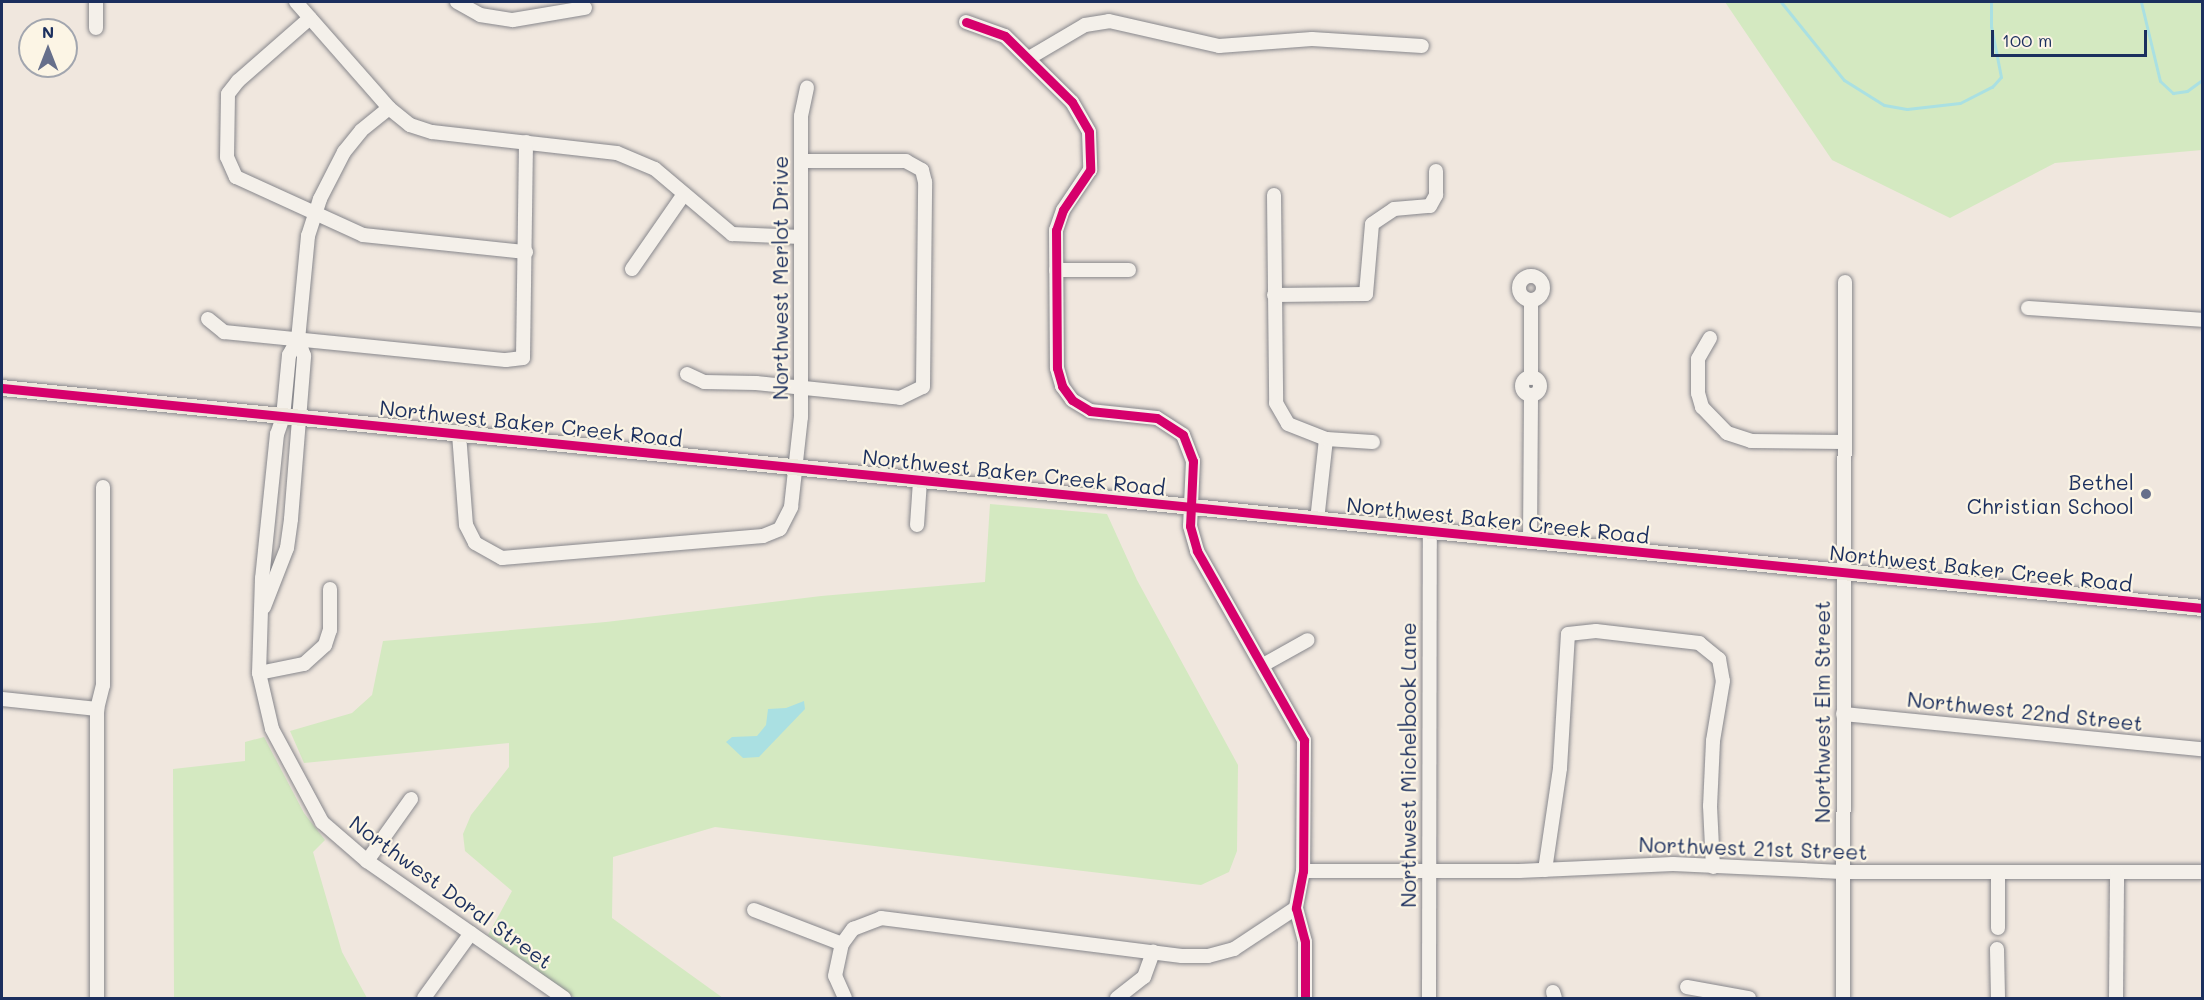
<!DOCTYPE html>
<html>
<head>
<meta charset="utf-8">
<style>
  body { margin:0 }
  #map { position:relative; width:2204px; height:1000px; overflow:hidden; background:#f0e7de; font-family:Mali,sans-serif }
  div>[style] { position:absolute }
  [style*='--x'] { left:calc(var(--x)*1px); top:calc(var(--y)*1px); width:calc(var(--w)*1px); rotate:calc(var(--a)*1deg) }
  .green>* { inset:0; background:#d4e9c1 }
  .water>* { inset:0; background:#aae0e2 }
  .stream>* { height:3px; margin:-1.5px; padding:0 1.5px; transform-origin:1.5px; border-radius:1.5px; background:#aae0e2 }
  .roads { filter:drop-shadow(0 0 2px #87878c) drop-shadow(0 0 2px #87878c) }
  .minor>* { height:14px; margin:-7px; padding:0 7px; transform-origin:7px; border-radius:7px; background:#f4f0ea }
  .minor>.ring { margin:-7px; padding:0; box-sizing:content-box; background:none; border:14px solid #f4f0ea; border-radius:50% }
  .major>* { height:16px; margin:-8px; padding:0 8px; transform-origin:8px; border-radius:8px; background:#ede7dd }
  .cycleway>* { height:9px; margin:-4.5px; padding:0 4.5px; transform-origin:4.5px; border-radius:4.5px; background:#d6006c }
  .dots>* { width:16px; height:16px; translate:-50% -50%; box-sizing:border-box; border:3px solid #fcf5e5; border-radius:50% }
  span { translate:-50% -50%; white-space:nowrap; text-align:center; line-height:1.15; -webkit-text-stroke:4.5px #fcf5e5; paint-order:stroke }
  .street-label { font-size:21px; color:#1b2f5e }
  .poi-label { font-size:21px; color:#1b2f5e }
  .right { translate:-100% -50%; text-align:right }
  .frame { position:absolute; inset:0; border:3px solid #1b2f5e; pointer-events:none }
  .north { position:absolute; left:18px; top:18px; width:60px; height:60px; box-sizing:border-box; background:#fcf5e5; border:2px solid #a2a6af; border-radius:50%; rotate:0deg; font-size:16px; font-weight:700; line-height:24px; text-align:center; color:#1b2f5e }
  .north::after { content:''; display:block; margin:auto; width:21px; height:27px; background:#666f8b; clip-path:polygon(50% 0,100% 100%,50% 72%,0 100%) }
  .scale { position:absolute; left:1991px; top:30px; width:156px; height:27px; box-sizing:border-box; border:3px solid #1b2f5e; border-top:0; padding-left:8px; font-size:18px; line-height:21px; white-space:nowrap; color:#1b2f5e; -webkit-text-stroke:4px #fcf5e5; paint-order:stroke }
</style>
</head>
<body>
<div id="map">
  <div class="green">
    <div style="clip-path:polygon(1725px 2px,2202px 2px,2202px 150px,2055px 163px,1950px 218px,1832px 160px)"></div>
    <div style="clip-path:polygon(990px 504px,1107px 514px,1137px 580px,1238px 765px,1237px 851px,1229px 872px,1201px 885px,715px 827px,613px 857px,612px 918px,723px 998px,575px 998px,488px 935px,512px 891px,465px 851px,463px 834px,471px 815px,509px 767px,509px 743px,304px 763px,290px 731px,352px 713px,372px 695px,383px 641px,606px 622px,821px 596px,985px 582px)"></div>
    <div style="clip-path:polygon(264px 737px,304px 813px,325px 840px,313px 852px,342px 952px,367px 998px,174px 998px,173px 769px,245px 761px,245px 742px)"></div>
  </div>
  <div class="water">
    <div style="clip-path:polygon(804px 701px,805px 709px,759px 757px,743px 758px,726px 742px,732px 737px,757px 736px,766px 725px,768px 709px,786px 708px)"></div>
  </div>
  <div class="stream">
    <div style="--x:1781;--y:2;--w:100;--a:51.1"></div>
    <div style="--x:1844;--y:80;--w:47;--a:32"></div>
    <div style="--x:1884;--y:105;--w:23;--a:10"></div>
    <div style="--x:1907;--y:109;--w:53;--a:-6.5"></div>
    <div style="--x:1960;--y:103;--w:36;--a:-27"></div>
    <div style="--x:1992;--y:87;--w:13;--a:-48"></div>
    <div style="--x:2001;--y:77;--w:52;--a:-101.1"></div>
    <div style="--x:1991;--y:26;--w:24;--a:-90"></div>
    <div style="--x:2141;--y:2;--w:81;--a:76.5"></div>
    <div style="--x:2160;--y:81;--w:18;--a:43"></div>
    <div style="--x:2173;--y:93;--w:14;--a:-8"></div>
    <div style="--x:2187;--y:91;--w:19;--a:-36"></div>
  </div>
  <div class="roads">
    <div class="minor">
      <div style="--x:96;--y:2;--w:26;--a:90"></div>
      <div style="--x:296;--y:2;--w:141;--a:48.7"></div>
      <div style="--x:389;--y:108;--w:27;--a:39"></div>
      <div style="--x:410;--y:125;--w:23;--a:18"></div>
      <div style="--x:432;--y:132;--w:186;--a:6.5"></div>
      <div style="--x:617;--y:153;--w:41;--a:22.8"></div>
      <div style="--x:655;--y:169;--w:101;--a:40.2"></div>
      <div style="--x:732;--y:234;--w:69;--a:2.5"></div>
      <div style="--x:457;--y:2;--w:26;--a:29"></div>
      <div style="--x:480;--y:15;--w:33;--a:9"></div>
      <div style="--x:513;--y:20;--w:73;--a:-9.5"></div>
      <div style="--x:310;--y:18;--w:96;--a:138.8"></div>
      <div style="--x:238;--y:81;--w:16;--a:128"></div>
      <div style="--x:228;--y:94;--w:63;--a:90.9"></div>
      <div style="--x:227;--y:157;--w:22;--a:66"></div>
      <div style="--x:236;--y:177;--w:140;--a:24.5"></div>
      <div style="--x:363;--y:235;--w:164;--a:6"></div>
      <div style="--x:966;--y:22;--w:41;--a:19.7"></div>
      <div style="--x:1005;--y:36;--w:94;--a:44.6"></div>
      <div style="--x:1072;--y:102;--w:34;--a:60"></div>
      <div style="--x:1089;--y:132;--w:38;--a:88"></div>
      <div style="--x:1090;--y:170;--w:48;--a:124"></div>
      <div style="--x:1063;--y:210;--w:21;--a:109"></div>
      <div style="--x:1056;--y:230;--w:138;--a:89.6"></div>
      <div style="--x:1057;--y:368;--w:19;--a:74"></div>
      <div style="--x:1062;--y:386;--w:17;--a:54"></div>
      <div style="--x:1072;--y:400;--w:21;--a:31"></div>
      <div style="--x:1090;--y:411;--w:67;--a:6"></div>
      <div style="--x:1157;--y:418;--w:31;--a:33"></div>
      <div style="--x:1183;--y:435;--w:28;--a:69"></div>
      <div style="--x:1193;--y:461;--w:65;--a:92.6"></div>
      <div style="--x:1190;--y:526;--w:26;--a:74"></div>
      <div style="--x:1197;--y:551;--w:217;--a:60.5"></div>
      <div style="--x:1304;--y:740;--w:131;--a:90.4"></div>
      <div style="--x:1303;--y:871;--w:38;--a:101"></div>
      <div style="--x:1296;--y:908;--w:35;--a:75"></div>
      <div style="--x:1305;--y:942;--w:56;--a:90"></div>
      <div style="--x:1029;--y:58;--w:65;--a:-30.5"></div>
      <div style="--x:1085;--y:25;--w:24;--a:-9"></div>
      <div style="--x:1109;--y:21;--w:113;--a:12.8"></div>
      <div style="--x:1219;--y:46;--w:93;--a:-4.3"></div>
      <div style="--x:1312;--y:39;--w:110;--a:3.6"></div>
      <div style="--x:389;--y:108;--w:36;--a:141"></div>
      <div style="--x:361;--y:131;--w:27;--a:129"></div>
      <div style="--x:344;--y:152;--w:53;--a:117.1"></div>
      <div style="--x:320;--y:199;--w:39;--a:108"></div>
      <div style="--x:308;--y:236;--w:103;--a:95.5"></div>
      <div style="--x:298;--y:339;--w:18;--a:119"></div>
      <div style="--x:289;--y:355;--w:62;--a:95.5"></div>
      <div style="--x:283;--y:417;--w:18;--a:109"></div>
      <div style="--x:277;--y:434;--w:145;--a:95.9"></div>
      <div style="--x:262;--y:578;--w:95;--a:91.8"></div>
      <div style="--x:259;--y:673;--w:57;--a:76.9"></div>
      <div style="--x:272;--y:729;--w:106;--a:61.7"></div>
      <div style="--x:322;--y:822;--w:60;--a:40.9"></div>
      <div style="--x:367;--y:861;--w:240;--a:34.8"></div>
      <div style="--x:1274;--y:195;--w:208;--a:89.4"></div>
      <div style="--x:1276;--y:403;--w:24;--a:60"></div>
      <div style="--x:1288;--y:424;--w:41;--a:21.5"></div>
      <div style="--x:1326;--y:439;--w:81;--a:96.3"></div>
      <div style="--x:632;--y:269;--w:91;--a:-55.3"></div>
      <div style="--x:1056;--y:270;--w:73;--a:0"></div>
      <div class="ring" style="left:1519px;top:276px;width:10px;height:10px"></div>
      <div style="--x:1274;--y:295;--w:92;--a:-0.6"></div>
      <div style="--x:1366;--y:294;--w:70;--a:-85.1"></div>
      <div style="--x:1372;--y:224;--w:27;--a:-34"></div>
      <div style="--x:1394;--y:209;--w:36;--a:-5"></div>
      <div style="--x:1430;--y:206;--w:13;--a:-61"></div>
      <div style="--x:1436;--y:195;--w:24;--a:-90"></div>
      <div style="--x:2028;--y:308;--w:174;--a:3.9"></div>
      <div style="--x:208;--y:319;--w:21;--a:39"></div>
      <div style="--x:224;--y:332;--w:283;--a:5.7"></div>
      <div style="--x:506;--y:360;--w:17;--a:-7"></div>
      <div style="--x:523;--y:358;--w:216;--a:-89.2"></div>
      <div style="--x:1710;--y:338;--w:24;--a:120"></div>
      <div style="--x:1698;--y:359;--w:34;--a:90"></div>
      <div style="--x:1698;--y:393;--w:15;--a:74"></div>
      <div style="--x:1702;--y:407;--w:36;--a:46"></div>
      <div style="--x:1727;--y:433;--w:25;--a:18"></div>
      <div style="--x:1751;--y:441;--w:93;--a:0.6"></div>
      <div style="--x:687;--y:374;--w:19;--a:25"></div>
      <div style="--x:704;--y:382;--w:52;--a:1.1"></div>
      <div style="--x:756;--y:383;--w:145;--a:5.9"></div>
      <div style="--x:900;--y:398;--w:25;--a:-26"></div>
      <div style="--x:923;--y:387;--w:205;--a:-89.4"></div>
      <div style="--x:925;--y:182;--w:12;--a:-104"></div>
      <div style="--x:922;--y:170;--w:18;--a:-151"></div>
      <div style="--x:906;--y:161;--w:105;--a:180"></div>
      <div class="ring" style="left:1522px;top:377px;width:4px;height:4px"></div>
      <div style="--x:1531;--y:378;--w:77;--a:-90"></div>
      <div style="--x:459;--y:434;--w:91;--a:85.6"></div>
      <div style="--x:466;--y:525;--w:20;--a:63"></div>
      <div style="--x:475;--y:543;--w:31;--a:29"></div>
      <div style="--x:502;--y:558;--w:262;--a:-4.8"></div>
      <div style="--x:763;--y:536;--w:18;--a:-22"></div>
      <div style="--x:780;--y:529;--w:25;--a:-63"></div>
      <div style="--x:791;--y:507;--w:91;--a:-83.7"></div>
      <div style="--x:801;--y:417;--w:301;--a:-90"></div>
      <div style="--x:801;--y:116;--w:29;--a:-78"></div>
      <div style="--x:1326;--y:439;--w:47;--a:3.7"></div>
      <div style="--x:917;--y:525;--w:44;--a:-86.1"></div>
      <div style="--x:1530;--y:541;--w:146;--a:-89.6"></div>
      <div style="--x:264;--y:607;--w:63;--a:-68.7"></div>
      <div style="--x:287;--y:548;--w:29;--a:-82"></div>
      <div style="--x:291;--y:519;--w:164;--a:-85.4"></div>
      <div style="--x:304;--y:356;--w:18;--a:-109"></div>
      <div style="--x:1263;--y:665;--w:51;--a:-29.1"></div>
      <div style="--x:259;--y:673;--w:46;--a:-11.3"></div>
      <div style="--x:304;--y:664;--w:28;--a:-42"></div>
      <div style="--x:325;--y:645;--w:16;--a:-72"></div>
      <div style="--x:330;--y:630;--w:41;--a:-90"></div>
      <div style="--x:2;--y:699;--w:96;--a:6"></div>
      <div style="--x:1843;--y:714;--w:361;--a:5.6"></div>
      <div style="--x:367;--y:861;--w:76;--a:-54.6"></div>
      <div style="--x:1545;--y:870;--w:103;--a:-81.6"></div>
      <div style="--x:1560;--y:768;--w:134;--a:-86.6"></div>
      <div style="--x:1568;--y:634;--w:28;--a:-6"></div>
      <div style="--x:1596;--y:631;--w:104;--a:6.6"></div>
      <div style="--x:1699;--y:643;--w:26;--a:39"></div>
      <div style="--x:1719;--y:659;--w:22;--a:80"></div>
      <div style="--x:1723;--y:681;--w:61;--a:99.5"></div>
      <div style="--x:1713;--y:741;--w:65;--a:92.6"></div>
      <div style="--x:1710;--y:806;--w:61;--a:87.2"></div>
      <div style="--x:1303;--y:871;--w:216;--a:0"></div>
      <div style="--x:1519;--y:871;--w:154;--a:-2.6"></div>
      <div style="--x:1673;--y:864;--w:169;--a:2.7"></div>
      <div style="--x:1842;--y:872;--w:360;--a:0"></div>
      <div style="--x:1998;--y:872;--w:56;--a:90"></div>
      <div style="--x:754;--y:910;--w:94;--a:21.1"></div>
      <div style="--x:1997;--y:949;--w:49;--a:88.8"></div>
      <div style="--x:1687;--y:987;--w:63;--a:10.1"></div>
      <div style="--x:1553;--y:992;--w:6;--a:72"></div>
      <div style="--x:97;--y:998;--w:289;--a:-90"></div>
      <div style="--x:97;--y:709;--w:25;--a:-76"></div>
      <div style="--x:103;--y:685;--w:198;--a:-90"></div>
      <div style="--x:424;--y:998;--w:80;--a:-54.1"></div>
      <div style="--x:845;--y:998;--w:24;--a:-114"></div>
      <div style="--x:835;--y:976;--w:33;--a:-78"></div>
      <div style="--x:842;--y:944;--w:19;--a:-54"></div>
      <div style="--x:853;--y:929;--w:30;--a:-21"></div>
      <div style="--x:881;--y:918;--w:303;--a:7.2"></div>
      <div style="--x:1182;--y:956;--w:26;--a:0"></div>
      <div style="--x:1208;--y:956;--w:27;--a:-15"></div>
      <div style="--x:1234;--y:949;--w:74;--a:-33.5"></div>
      <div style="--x:1117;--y:998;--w:34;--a:-38"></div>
      <div style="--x:1144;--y:977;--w:27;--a:-70"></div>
      <div style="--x:1429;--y:998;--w:467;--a:-89.9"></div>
      <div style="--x:1843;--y:998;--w:716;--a:-89.84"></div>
      <div style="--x:2116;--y:998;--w:126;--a:-89.5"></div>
    </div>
    <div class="major">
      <div style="--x:2;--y:388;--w:2211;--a:5.71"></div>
    </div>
  </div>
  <div class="cycleway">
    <div style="--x:966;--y:22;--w:41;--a:19.7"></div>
    <div style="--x:1005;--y:36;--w:94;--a:44.6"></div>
    <div style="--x:1072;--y:102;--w:34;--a:60"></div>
    <div style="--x:1089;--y:132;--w:38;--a:88"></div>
    <div style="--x:1090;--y:170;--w:48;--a:124"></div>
    <div style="--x:1063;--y:210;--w:21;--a:109"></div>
    <div style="--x:1056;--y:230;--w:138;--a:89.6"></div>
    <div style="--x:1057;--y:368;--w:19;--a:74"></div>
    <div style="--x:1062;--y:386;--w:17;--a:54"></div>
    <div style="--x:1072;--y:400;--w:21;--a:31"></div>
    <div style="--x:1090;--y:411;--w:67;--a:6"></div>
    <div style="--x:1157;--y:418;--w:31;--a:33"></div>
    <div style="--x:1183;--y:435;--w:28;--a:69"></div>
    <div style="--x:1193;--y:461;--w:65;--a:92.6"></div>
    <div style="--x:1190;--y:526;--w:26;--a:74"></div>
    <div style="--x:1197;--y:551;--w:217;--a:60.5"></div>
    <div style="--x:1304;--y:740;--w:131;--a:90.4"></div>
    <div style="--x:1303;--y:871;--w:38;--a:101"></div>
    <div style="--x:1296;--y:908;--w:35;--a:75"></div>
    <div style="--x:1305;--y:942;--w:56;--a:90"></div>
    <div style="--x:2;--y:388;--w:2211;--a:5.71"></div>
  </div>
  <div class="dots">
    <div style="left:2146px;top:494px;background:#666f8b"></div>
  </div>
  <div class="street-label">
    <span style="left:780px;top:278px;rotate:-90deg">Northwest Merlot Drive</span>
    <span style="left:531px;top:423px;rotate:6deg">Northwest Baker Creek Road</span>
    <span style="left:1014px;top:472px;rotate:6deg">Northwest Baker Creek Road</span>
    <span style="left:1498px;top:520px;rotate:6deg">Northwest Baker Creek Road</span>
    <span style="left:1981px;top:568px;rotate:6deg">Northwest Baker Creek Road</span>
    <span style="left:2025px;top:711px;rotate:6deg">Northwest 22nd Street</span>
    <span style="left:1822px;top:712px;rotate:-90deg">Northwest Elm Street</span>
    <span style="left:1408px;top:765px;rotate:-90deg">Northwest Michelbook Lane</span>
    <span style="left:1753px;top:848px;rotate:2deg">Northwest 21st Street</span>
    <span style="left:451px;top:892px;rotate:36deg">Northwest Doral Street</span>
  </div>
  <div class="poi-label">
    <span class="right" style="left:2134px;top:494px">Bethel<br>Christian School</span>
  </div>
  <div class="frame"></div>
  <div class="north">N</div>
  <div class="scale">100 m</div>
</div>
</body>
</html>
